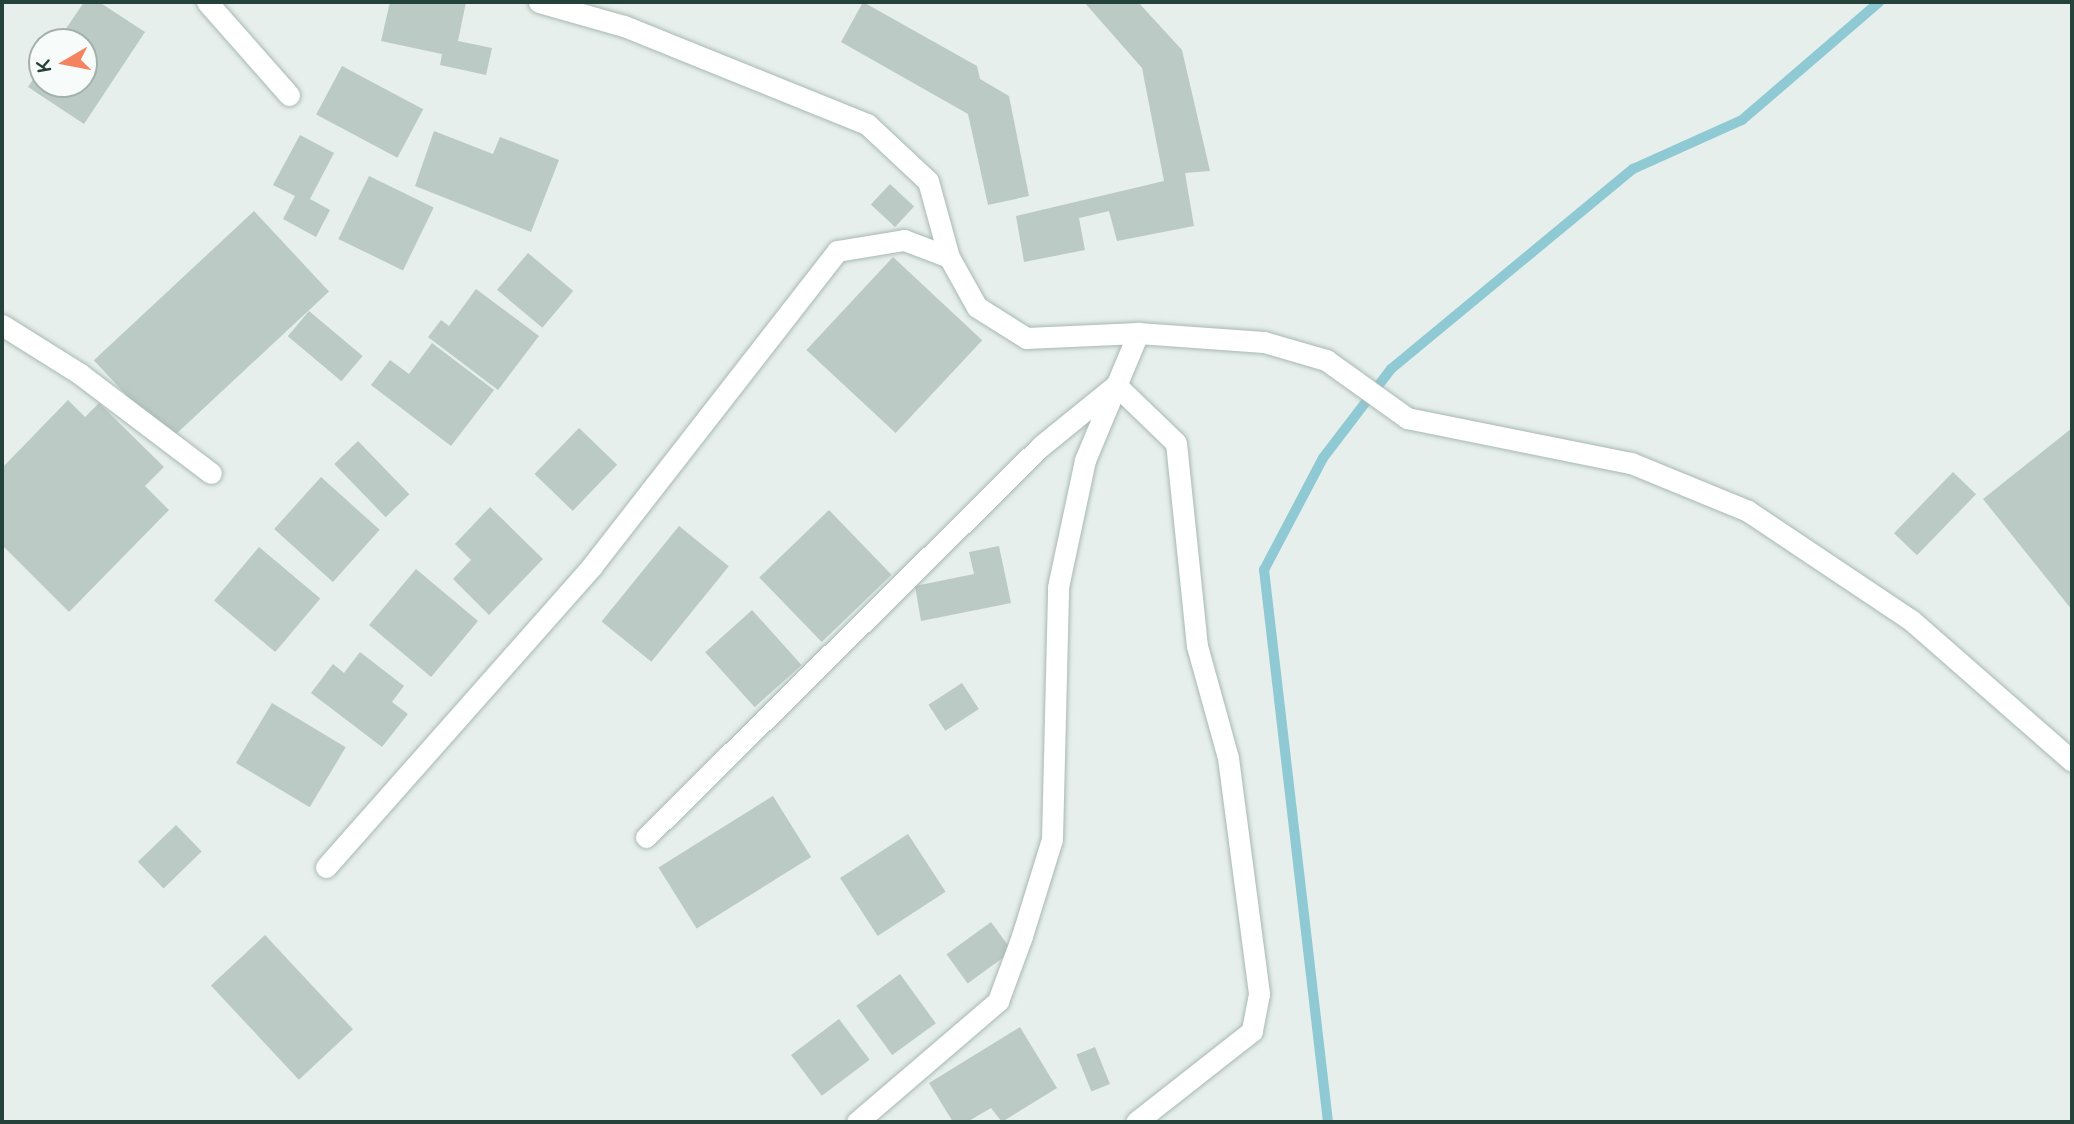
<!DOCTYPE html>
<html>
<head>
<meta charset="utf-8">
<style>
  body { margin:0 }
  #map { position:relative; width:2074px; height:1124px; overflow:hidden; background:#e6efeb; font-family:"Varela Round",sans-serif }
  div>[style] { position:absolute }
  [style*='--x'] { left:calc(var(--x)*1px); top:calc(var(--y)*1px); width:calc(var(--w)*1px); rotate:calc(var(--a)*1deg) }
  .stream>* { height:10px; margin:-5px; padding:0 5px; transform-origin:5px; border-radius:5px; background:#8ec9d4 }
  .building>* { inset:0; background:#bbcac4; transform-origin:0 0 }
  .roads { filter:drop-shadow(0 0 2px #a8b8b2) drop-shadow(0 0 2px #a8b8b2) }
  .minor>* { height:21px; margin:-10.5px; padding:0 10.5px; transform-origin:10.5px; border-radius:10.5px; background:#fff }
  span { translate:-50% -50%; white-space:nowrap; text-align:center; line-height:1.15; -webkit-text-stroke:6px #f7fbf9; paint-order:stroke }
  .frame { position:absolute; inset:0; border:4px solid #24423a; pointer-events:none }
  .north { position:absolute; left:28px; top:28px; width:70px; height:70px; box-sizing:border-box; background:#f7fbf9; border:2px solid #a3b1ad; border-radius:50%; rotate:260deg; font-size:19px; font-weight:700; line-height:28px; text-align:center; color:#24423a }
  .north::after { content:''; display:block; margin:auto; width:24px; height:32px; background:#f4845f; clip-path:polygon(50% 0,100% 100%,50% 72%,0 100%) }
</style>
</head>
<body>
<div id="map">
  <div class="stream">
    <div style="--x:1328;--y:1122;--w:556;--a:-96.61"></div>
    <div style="--x:1264;--y:570;--w:127;--a:-62.2"></div>
    <div style="--x:1323;--y:458;--w:112;--a:-52.6"></div>
    <div style="--x:1391;--y:369;--w:314;--a:-39.6"></div>
    <div style="--x:1633;--y:169;--w:120;--a:-24.2"></div>
    <div style="--x:1742;--y:120;--w:181;--a:-40.7"></div>
  </div>
  <div class="building">
    <div style="clip-path:polygon(84px 2px,99px 2px,145px 32px,84px 124px,28px 87px,42px 66px,42px 84px,84px 84px,84px 42px,57px 42px)"></div>
    <div style="clip-path:polygon(390px 2px,466px 2px,458px 41px,492px 48px,486px 75px,440px 65px,442px 54px,381px 41px)"></div>
    <div style="clip-path:polygon(863px 2px,977px 66px,980px 79px,1009px 96px,1029px 196px,988px 205px,968px 114px,841px 42px)"></div>
    <div style="clip-path:polygon(1084px 2px,1138px 2px,1182px 50px,1210px 171px,1185px 173px,1194px 226px,1117px 241px,1109px 211px,1079px 218px,1085px 250px,1024px 262px,1016px 216px,1164px 181px,1142px 68px)"></div>
    <div style="left:342px;top:66px;width:92px;height:55px;rotate:28deg"></div>
    <div style="clip-path:polygon(434px 131px,493px 154px,500px 137px,559px 160px,531px 232px,415px 186px)"></div>
    <div style="clip-path:polygon(300px 135px,334px 153px,310px 199px,330px 210px,316px 237px,283px 219px,295px 196px,273px 185px)"></div>
    <div style="left:369px;top:176px;width:72px;height:70px;rotate:26deg"></div>
    <div style="left:890px;top:184px;width:33px;height:28px;rotate:43deg"></div>
    <div style="left:254px;top:211px;width:110px;height:219px;rotate:47deg"></div>
    <div style="left:528px;top:253px;width:59px;height:48px;rotate:40deg"></div>
    <div style="left:893px;top:257px;width:122px;height:127px;rotate:43deg"></div>
    <div style="clip-path:polygon(476px 289px,539px 336px,498px 390px,428px 337px,441px 320px,449px 326px)"></div>
    <div style="left:309px;top:311px;width:70px;height:33px;rotate:40deg"></div>
    <div style="clip-path:polygon(432px 343px,494px 390px,451px 446px,371px 385px,390px 360px,409px 374px)"></div>
    <div style="clip-path:polygon(68px 400px,85px 417px,99px 403px,164px 467px,145px 486px,169px 510px,69px 612px,2px 545px,2px 468px)"></div>
    <div style="left:579px;top:428px;width:53px;height:64px;rotate:44deg"></div>
    <div style="clip-path:polygon(2072px 428px,2072px 610px,1983px 499px)"></div>
    <div style="left:358px;top:441px;width:74px;height:33px;rotate:46deg"></div>
    <div style="left:1953px;top:472px;width:32px;height:85px;rotate:44deg"></div>
    <div style="left:321px;top:477px;width:79px;height:70px;rotate:42deg"></div>
    <div style="clip-path:polygon(490px 507px,543px 559px,489px 615px,453px 579px,471px 560px,455px 544px)"></div>
    <div style="left:829px;top:510px;width:90px;height:97px;rotate:46deg"></div>
    <div style="left:679px;top:526px;width:64px;height:123px;rotate:39deg"></div>
    <div style="clip-path:polygon(999px 546px,1011px 603px,921px 621px,915px 586px,974px 574px,969px 552px)"></div>
    <div style="left:259px;top:547px;width:80px;height:70px;rotate:40deg"></div>
    <div style="left:416px;top:569px;width:81px;height:73px;rotate:40deg"></div>
    <div style="left:752px;top:610px;width:74px;height:63px;rotate:48deg"></div>
    <div style="clip-path:polygon(360px 652px,404px 686px,392px 702px,408px 714px,382px 747px,311px 693px,333px 664px,344px 673px)"></div>
    <div style="left:962px;top:683px;width:31px;height:40px;rotate:57deg"></div>
    <div style="left:272px;top:703px;width:86px;height:70px;rotate:31deg"></div>
    <div style="left:773px;top:796px;width:72px;height:135px;rotate:58deg"></div>
    <div style="left:176px;top:825px;width:37px;height:53px;rotate:46deg"></div>
    <div style="left:908px;top:834px;width:69px;height:81px;rotate:57deg"></div>
    <div style="left:991px;top:922px;width:36px;height:55px;rotate:54deg"></div>
    <div style="left:265px;top:935px;width:129px;height:74px;rotate:47deg"></div>
    <div style="left:900px;top:974px;width:61px;height:54px;rotate:54deg"></div>
    <div style="left:839px;top:1019px;width:51px;height:60px;rotate:53deg"></div>
    <div style="clip-path:polygon(1020px 1027px,1057px 1088px,1002px 1122px,991px 1108px,967px 1122px,953px 1122px,929px 1083px)"></div>
    <div style="left:1095px;top:1047px;width:40px;height:20px;rotate:68deg"></div>
  </div>
  <div class="roads">
    <div class="minor">
      <div style="--x:207;--y:2;--w:124;--a:48.6"></div>
      <div style="--x:539;--y:2;--w:88;--a:15.8"></div>
      <div style="--x:624;--y:26;--w:262;--a:22"></div>
      <div style="--x:867;--y:124;--w:83;--a:43.1"></div>
      <div style="--x:928;--y:181;--w:79;--a:74.6"></div>
      <div style="--x:949;--y:257;--w:57;--a:60.8"></div>
      <div style="--x:977;--y:307;--w:58;--a:32.3"></div>
      <div style="--x:1026;--y:338;--w:112;--a:-2.6"></div>
      <div style="--x:1138;--y:333;--w:126;--a:4.1"></div>
      <div style="--x:1264;--y:342;--w:65;--a:16.2"></div>
      <div style="--x:1326;--y:360;--w:100;--a:35.6"></div>
      <div style="--x:1407;--y:418;--w:228;--a:11.4"></div>
      <div style="--x:1631;--y:463;--w:126;--a:22.3"></div>
      <div style="--x:1748;--y:511;--w:196;--a:33.8"></div>
      <div style="--x:1911;--y:620;--w:214;--a:41.2"></div>
      <div style="--x:2;--y:325;--w:92;--a:32.1"></div>
      <div style="--x:80;--y:374;--w:164;--a:37.1"></div>
      <div style="--x:646;--y:837;--w:556;--a:-44.71"></div>
      <div style="--x:1041;--y:446;--w:97;--a:-39.1"></div>
      <div style="--x:1116;--y:385;--w:83;--a:44"></div>
      <div style="--x:1176;--y:443;--w:204;--a:84.1"></div>
      <div style="--x:1197;--y:646;--w:116;--a:74.5"></div>
      <div style="--x:1228;--y:758;--w:238;--a:82.5"></div>
      <div style="--x:1259;--y:994;--w:38;--a:101"></div>
      <div style="--x:1252;--y:1031;--w:147;--a:141.9"></div>
      <div style="--x:326;--y:867;--w:402;--a:-48.5"></div>
      <div style="--x:592;--y:566;--w:399;--a:-52.1"></div>
      <div style="--x:837;--y:251;--w:68;--a:-9.3"></div>
      <div style="--x:904;--y:240;--w:48;--a:20.7"></div>
      <div style="--x:857;--y:1122;--w:186;--a:-40.6"></div>
      <div style="--x:998;--y:1001;--w:69;--a:-69.7"></div>
      <div style="--x:1022;--y:936;--w:102;--a:-72.8"></div>
      <div style="--x:1052;--y:839;--w:252;--a:-88.6"></div>
      <div style="--x:1058;--y:587;--w:130;--a:-78"></div>
      <div style="--x:1085;--y:460;--w:138;--a:-67.3"></div>
    </div>
  </div>
  <div class="frame"></div>
  <div class="north">K</div>
</div>
</body>
</html>
